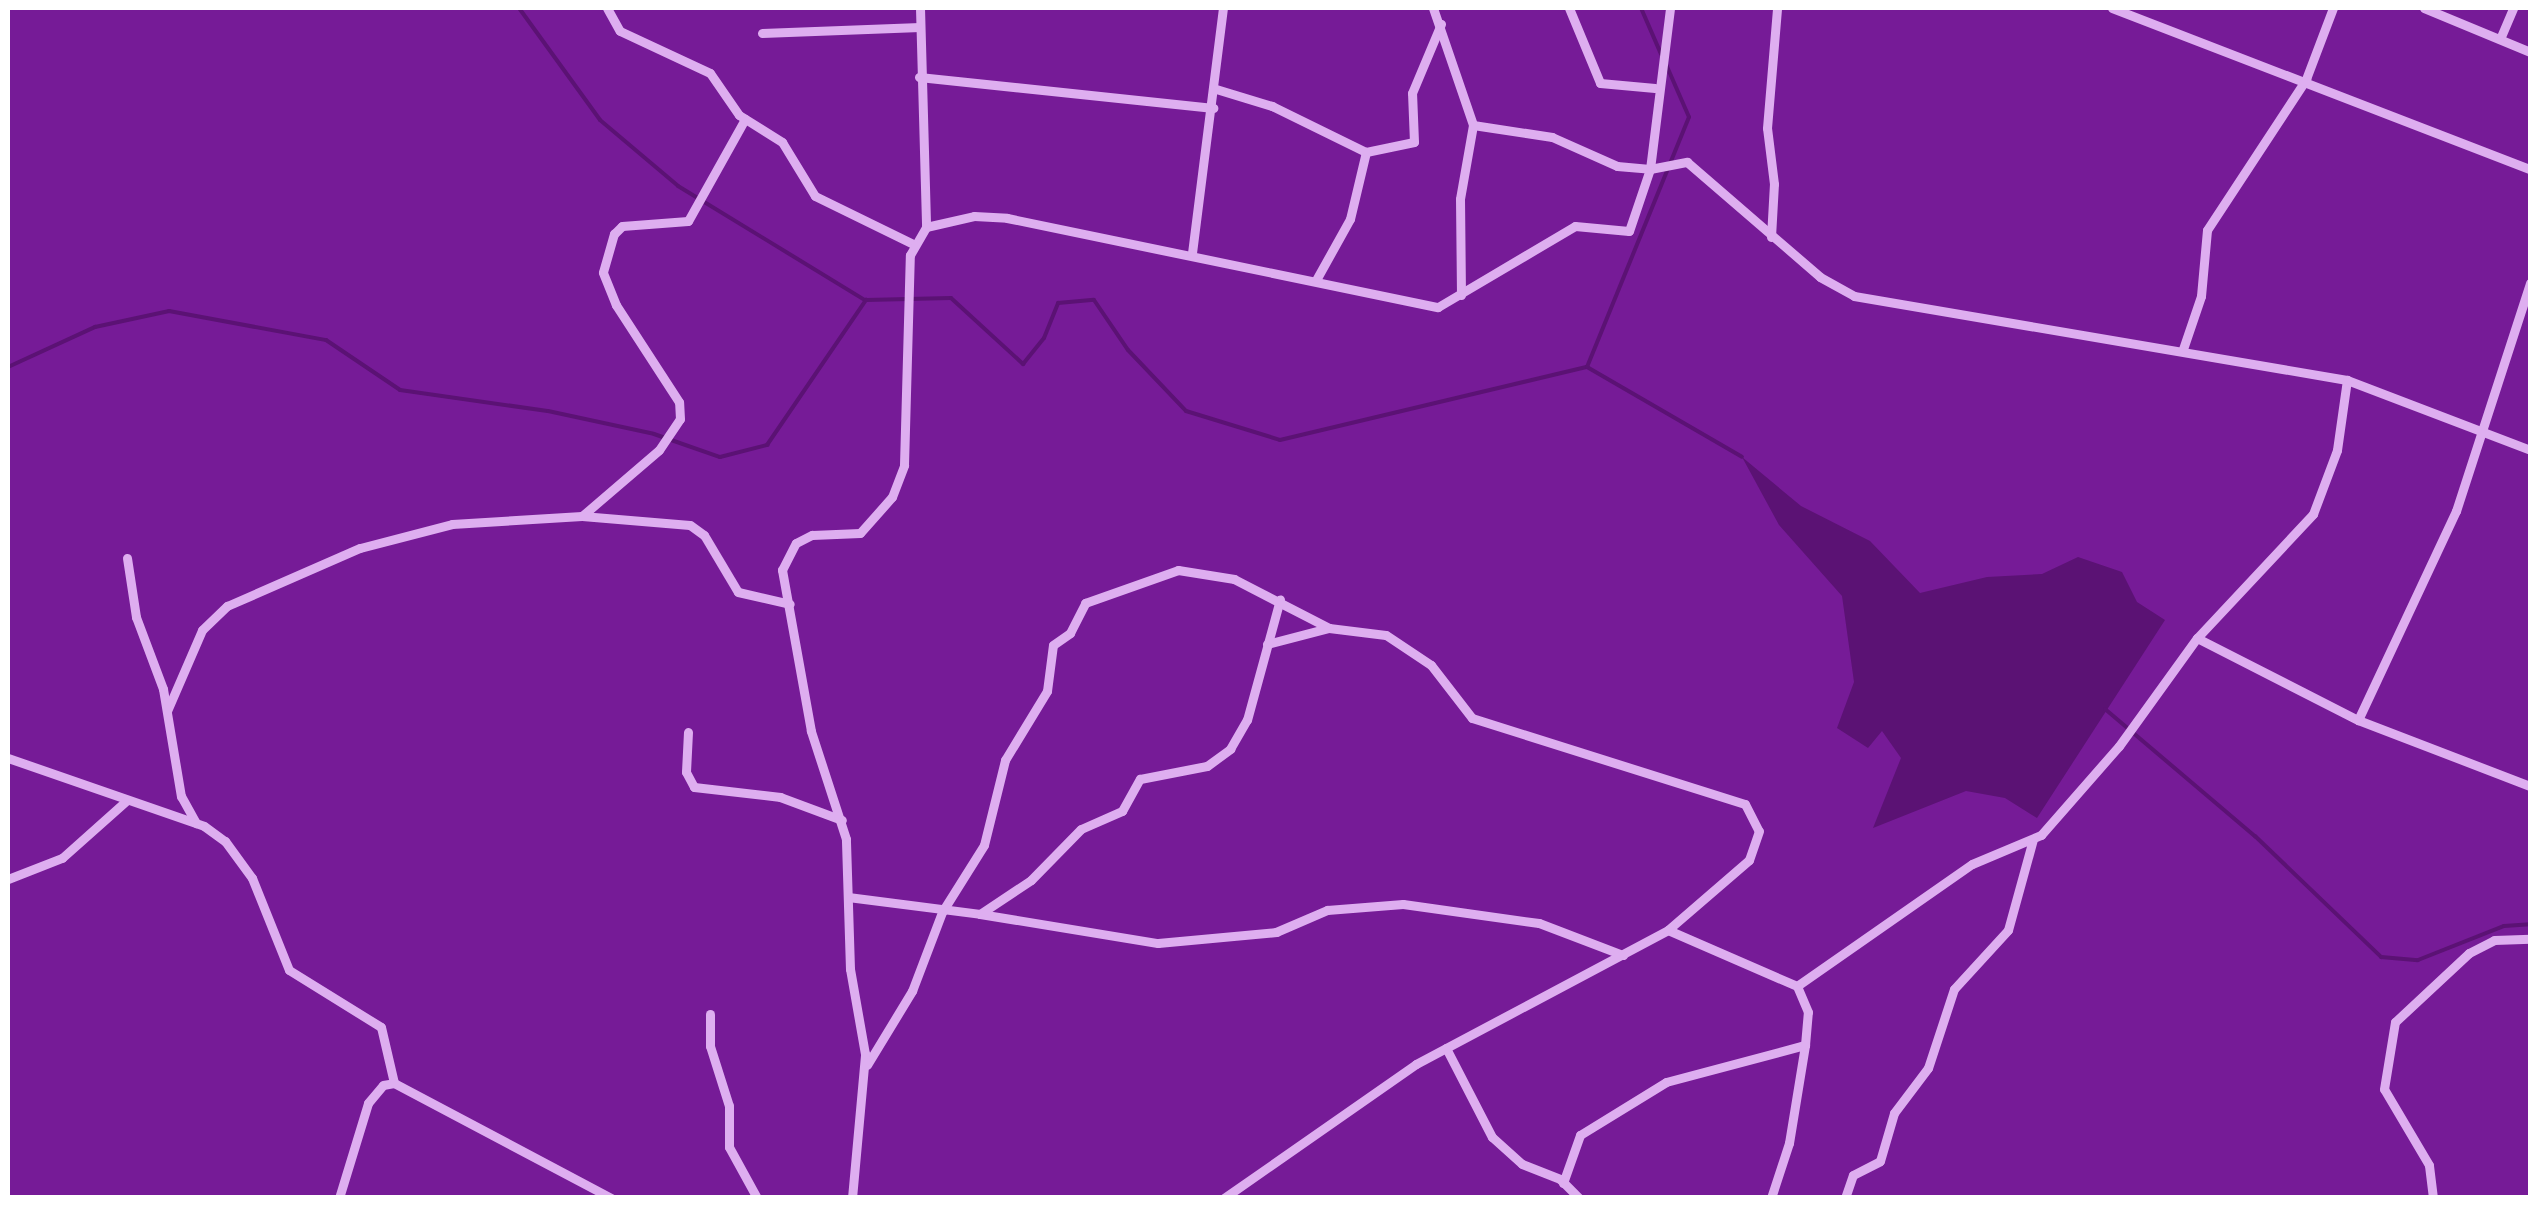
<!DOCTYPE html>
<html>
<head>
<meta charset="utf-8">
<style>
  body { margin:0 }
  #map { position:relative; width:2538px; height:1205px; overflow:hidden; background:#761b97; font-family:Jost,sans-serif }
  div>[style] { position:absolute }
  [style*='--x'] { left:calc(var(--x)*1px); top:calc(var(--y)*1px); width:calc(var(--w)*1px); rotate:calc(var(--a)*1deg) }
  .water>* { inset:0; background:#5b1274 }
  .stream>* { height:4px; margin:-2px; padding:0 2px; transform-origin:2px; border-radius:2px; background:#5b1274 }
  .street>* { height:9px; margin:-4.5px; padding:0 4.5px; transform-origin:4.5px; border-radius:4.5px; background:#deaef0 }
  span { translate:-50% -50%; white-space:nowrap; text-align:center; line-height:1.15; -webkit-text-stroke:8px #761b97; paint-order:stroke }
  .frame { position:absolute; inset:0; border:10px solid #fff; pointer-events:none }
</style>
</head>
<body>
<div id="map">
  <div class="water">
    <div style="clip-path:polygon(1742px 457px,1801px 506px,1870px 541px,1920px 593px,1987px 577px,2042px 574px,2078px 557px,2122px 572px,2137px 602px,2165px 620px,2037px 818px,2005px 798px,1966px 791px,1873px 828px,1901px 758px,1882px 731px,1868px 748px,1837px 728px,1854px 682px,1842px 596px,1779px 525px)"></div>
  </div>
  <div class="stream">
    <div style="--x:519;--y:8;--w:138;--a:54.1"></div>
    <div style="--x:600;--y:120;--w:102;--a:40.2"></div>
    <div style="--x:678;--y:186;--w:219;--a:31.4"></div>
    <div style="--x:1641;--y:8;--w:50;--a:66.5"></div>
    <div style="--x:8;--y:367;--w:96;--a:-24.7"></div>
    <div style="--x:95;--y:327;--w:76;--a:-12.2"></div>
    <div style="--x:169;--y:311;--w:160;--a:10.5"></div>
    <div style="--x:326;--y:340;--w:89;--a:34"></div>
    <div style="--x:400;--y:390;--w:149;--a:8.1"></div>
    <div style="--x:548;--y:411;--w:108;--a:12.2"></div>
    <div style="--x:654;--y:434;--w:70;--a:19.2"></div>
    <div style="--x:720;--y:457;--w:49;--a:-14.3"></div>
    <div style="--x:767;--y:445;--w:176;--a:-55.7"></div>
    <div style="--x:866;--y:300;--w:85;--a:-1.3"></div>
    <div style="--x:951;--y:298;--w:98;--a:42.5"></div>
    <div style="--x:1023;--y:364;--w:33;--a:-51"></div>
    <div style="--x:1044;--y:338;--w:38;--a:-68"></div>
    <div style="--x:1058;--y:303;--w:36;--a:-5"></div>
    <div style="--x:1094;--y:300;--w:60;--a:55.8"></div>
    <div style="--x:1128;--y:350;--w:84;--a:46.4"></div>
    <div style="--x:1186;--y:411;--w:98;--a:17.1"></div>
    <div style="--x:1280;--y:440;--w:316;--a:-13.4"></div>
    <div style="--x:1587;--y:367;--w:179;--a:30.1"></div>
    <div style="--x:1587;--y:367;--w:270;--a:-67.8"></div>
    <div style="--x:1689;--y:117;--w:60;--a:-113.6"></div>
    <div style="--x:2105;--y:709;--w:197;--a:40.3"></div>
    <div style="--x:2255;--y:836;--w:175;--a:43.8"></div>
    <div style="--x:2381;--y:957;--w:37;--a:5"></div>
    <div style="--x:2418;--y:960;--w:92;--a:-21.6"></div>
    <div style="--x:2504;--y:926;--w:26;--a:-4"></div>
  </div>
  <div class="street">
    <div style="--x:607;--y:8;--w:26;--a:61"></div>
    <div style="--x:620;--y:31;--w:99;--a:25"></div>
    <div style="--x:710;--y:73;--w:51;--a:55.4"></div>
    <div style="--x:739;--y:115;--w:51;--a:32.1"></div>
    <div style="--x:782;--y:142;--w:63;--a:58.6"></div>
    <div style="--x:815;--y:196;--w:111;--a:26.1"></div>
    <div style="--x:920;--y:8;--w:219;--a:88.4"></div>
    <div style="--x:926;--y:227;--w:49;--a:-12.9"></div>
    <div style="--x:974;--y:216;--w:33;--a:3"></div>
    <div style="--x:1007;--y:218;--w:440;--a:11.7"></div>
    <div style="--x:1438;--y:307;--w:159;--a:-30.6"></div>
    <div style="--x:1575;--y:226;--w:54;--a:5.3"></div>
    <div style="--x:1629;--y:231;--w:65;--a:-71.3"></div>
    <div style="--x:1650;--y:169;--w:38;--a:-11"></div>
    <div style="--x:1687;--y:162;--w:176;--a:40.8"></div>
    <div style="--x:1820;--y:277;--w:39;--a:29"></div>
    <div style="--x:1854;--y:296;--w:500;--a:9.67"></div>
    <div style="--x:2347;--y:380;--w:196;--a:20.9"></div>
    <div style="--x:1433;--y:8;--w:124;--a:71.1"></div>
    <div style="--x:1473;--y:125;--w:75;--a:100"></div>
    <div style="--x:1460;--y:199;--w:96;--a:89.4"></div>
    <div style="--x:1569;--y:8;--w:81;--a:67.5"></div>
    <div style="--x:1600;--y:83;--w:55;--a:5.2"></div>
    <div style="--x:2112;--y:8;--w:448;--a:21.1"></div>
    <div style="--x:2424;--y:8;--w:115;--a:22.5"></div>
    <div style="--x:762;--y:33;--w:158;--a:-2.2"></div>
    <div style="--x:2500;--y:39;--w:34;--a:-67"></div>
    <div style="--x:919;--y:77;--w:296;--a:6"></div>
    <div style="--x:1216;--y:89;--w:59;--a:16.9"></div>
    <div style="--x:1272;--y:106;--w:105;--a:26.1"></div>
    <div style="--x:1473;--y:125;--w:80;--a:8.6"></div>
    <div style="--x:1552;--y:137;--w:71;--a:24"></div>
    <div style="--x:1617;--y:166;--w:33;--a:5"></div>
    <div style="--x:1650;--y:169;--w:162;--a:-82.9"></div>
    <div style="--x:1771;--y:237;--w:53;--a:-86.8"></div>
    <div style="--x:1774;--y:184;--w:56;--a:-97.1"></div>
    <div style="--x:1767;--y:128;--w:120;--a:-85.2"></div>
    <div style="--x:1192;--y:253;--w:247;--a:-82.8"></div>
    <div style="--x:1316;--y:280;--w:70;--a:-60.9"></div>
    <div style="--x:1350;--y:219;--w:69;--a:-76.6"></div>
    <div style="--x:1366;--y:152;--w:49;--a:-11.8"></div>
    <div style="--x:1414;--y:142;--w:49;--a:-92.3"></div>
    <div style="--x:1412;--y:93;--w:75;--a:-67.2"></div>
    <div style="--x:2183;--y:349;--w:56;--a:-71.2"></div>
    <div style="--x:2201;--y:296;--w:66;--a:-84.8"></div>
    <div style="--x:2207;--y:230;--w:181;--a:-56.7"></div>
    <div style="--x:2306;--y:79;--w:76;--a:-69.2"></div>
    <div style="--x:582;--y:516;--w:101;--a:-40.6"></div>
    <div style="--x:659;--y:450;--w:37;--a:-56"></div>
    <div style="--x:680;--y:419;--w:17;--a:-93"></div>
    <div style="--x:679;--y:402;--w:116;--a:-123"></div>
    <div style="--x:616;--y:305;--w:35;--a:-112"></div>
    <div style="--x:603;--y:272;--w:40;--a:-74"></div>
    <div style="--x:614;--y:234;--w:11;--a:-45"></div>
    <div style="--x:622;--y:226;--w:66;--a:-4.3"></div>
    <div style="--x:688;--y:221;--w:117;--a:-60.8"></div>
    <div style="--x:127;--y:558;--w:60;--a:81.3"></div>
    <div style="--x:136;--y:617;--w:77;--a:69.4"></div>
    <div style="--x:163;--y:689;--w:109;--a:80.5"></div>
    <div style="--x:181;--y:796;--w:31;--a:61"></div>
    <div style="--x:2197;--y:638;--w:170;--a:-46.9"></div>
    <div style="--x:2313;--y:514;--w:68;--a:-69.4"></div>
    <div style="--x:2337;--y:450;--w:71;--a:-81.9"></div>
    <div style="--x:1267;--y:644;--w:64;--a:-14.5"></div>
    <div style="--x:1329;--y:628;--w:57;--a:7"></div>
    <div style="--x:1386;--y:635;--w:54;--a:33.7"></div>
    <div style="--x:1431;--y:665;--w:67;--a:52.3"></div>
    <div style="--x:1472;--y:718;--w:286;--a:17.5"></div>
    <div style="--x:1745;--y:804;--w:30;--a:63"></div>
    <div style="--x:1759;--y:831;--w:31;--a:109"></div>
    <div style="--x:1749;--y:860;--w:107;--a:139.2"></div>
    <div style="--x:167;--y:711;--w:88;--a:-66.6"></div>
    <div style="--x:202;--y:630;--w:35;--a:-44"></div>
    <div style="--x:227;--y:606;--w:145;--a:-23.6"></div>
    <div style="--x:360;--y:548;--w:95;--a:-14.6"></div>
    <div style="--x:452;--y:524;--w:130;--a:-3.5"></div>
    <div style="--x:582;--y:516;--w:108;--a:4.8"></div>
    <div style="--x:690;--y:525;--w:17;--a:36"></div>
    <div style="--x:704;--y:535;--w:66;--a:59.2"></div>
    <div style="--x:738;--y:592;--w:53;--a:13"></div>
    <div style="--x:2358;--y:720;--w:231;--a:-64.9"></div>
    <div style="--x:2456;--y:511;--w:240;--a:-72"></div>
    <div style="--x:688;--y:732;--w:40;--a:92.9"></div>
    <div style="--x:686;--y:772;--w:17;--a:62"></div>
    <div style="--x:694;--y:787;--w:87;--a:6.6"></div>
    <div style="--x:780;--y:797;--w:66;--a:20.4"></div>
    <div style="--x:8;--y:758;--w:207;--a:19.1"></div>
    <div style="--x:204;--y:826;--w:26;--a:36"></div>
    <div style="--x:225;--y:841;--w:46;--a:53.9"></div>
    <div style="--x:252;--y:878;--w:99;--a:68.1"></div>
    <div style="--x:289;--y:970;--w:108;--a:31.8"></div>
    <div style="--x:381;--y:1027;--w:57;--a:76.9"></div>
    <div style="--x:8;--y:879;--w:58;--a:-21.3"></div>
    <div style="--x:62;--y:858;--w:87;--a:-41.7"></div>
    <div style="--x:848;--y:897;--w:133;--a:7.3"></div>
    <div style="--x:980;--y:914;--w:61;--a:-33.7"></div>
    <div style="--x:1031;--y:880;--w:71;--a:-45.6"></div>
    <div style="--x:1081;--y:829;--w:45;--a:-23.7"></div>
    <div style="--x:1122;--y:811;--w:37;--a:-61"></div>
    <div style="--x:1140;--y:779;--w:68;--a:-11"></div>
    <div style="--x:1207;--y:766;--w:29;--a:-36"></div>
    <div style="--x:1230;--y:749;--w:34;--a:-60"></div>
    <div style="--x:1247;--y:720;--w:125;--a:-74.7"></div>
    <div style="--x:980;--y:914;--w:180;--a:9.3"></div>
    <div style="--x:1158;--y:943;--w:119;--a:-5.3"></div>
    <div style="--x:1276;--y:932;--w:56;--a:-23.3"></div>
    <div style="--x:1327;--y:910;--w:76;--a:-4.5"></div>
    <div style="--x:1403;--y:904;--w:137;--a:8"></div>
    <div style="--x:1539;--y:923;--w:90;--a:20.9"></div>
    <div style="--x:710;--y:1014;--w:32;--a:90"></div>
    <div style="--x:710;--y:1046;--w:63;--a:72.4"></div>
    <div style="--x:729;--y:1106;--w:41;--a:90"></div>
    <div style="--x:729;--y:1147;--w:58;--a:61.2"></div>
    <div style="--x:1446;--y:1048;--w:100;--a:62.7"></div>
    <div style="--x:1492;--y:1137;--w:40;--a:42"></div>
    <div style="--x:1522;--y:1164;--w:41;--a:21.5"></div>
    <div style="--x:1560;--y:1179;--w:27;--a:45"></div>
    <div style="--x:867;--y:1065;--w:87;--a:-58.7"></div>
    <div style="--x:912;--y:991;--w:85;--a:-69.2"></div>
    <div style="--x:942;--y:912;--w:79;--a:-57.9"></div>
    <div style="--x:984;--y:845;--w:88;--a:-76.1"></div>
    <div style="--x:1005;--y:760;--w:81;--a:-58.7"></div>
    <div style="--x:1047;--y:691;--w:46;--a:-82.6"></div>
    <div style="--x:1053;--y:645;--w:21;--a:-35"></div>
    <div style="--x:1070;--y:633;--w:34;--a:-63"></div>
    <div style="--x:1085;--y:603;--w:99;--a:-19.5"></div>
    <div style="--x:1178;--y:570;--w:57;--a:9.1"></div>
    <div style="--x:1234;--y:579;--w:107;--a:27.3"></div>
    <div style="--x:1563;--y:1183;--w:51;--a:-70.5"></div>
    <div style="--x:1580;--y:1135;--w:101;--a:-31.6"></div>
    <div style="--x:1666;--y:1082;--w:144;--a:-14.9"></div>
    <div style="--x:339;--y:1198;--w:99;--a:-73"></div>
    <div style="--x:368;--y:1103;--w:23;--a:-50"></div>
    <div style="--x:383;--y:1085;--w:11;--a:-10"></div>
    <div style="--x:394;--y:1083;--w:246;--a:27.9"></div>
    <div style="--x:852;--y:1198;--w:145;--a:-84.8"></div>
    <div style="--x:865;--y:1054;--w:86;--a:-100"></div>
    <div style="--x:850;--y:969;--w:130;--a:-91.8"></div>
    <div style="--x:846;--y:839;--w:114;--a:-108"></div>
    <div style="--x:811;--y:731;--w:164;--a:-100.2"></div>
    <div style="--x:782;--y:570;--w:30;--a:-63"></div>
    <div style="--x:796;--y:543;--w:18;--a:-27"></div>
    <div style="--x:812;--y:535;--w:48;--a:-2.4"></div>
    <div style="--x:860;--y:533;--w:48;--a:-48.4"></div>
    <div style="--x:892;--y:497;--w:34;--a:-69"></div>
    <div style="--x:904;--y:465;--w:210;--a:-88.4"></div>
    <div style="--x:910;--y:255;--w:32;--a:-60"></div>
    <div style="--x:1224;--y:1198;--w:234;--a:-34.9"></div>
    <div style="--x:1416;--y:1064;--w:285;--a:-28"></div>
    <div style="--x:1668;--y:930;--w:141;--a:23.5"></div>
    <div style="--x:1797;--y:986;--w:213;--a:-34.9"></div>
    <div style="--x:1972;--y:864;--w:75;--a:-22.8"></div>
    <div style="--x:2041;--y:835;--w:118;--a:-48.8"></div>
    <div style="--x:2119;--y:746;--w:133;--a:-54.2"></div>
    <div style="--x:2197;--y:638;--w:181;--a:27"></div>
    <div style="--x:2358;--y:720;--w:184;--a:21"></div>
    <div style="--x:1771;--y:1198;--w:58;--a:-71.9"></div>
    <div style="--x:1789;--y:1143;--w:99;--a:-80.7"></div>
    <div style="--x:1805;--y:1045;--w:33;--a:-85"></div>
    <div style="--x:1808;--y:1012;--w:28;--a:-113"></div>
    <div style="--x:1845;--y:1198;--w:24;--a:-71"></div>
    <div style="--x:1853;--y:1175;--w:30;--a:-27"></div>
    <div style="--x:1880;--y:1161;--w:50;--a:-73.7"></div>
    <div style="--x:1894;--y:1113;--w:56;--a:-52.9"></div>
    <div style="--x:1928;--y:1068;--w:83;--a:-71.8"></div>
    <div style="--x:1954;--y:989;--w:80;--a:-47.5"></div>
    <div style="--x:2008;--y:930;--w:94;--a:-74.6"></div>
    <div style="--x:2433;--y:1198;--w:33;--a:-97"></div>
    <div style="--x:2429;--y:1165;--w:88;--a:-120.6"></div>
    <div style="--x:2384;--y:1089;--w:68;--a:-80.7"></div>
    <div style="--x:2395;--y:1022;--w:101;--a:-43"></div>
    <div style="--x:2469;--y:953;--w:28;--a:-27"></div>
    <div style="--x:2494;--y:940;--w:36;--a:-2"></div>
  </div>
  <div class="frame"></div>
</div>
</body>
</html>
